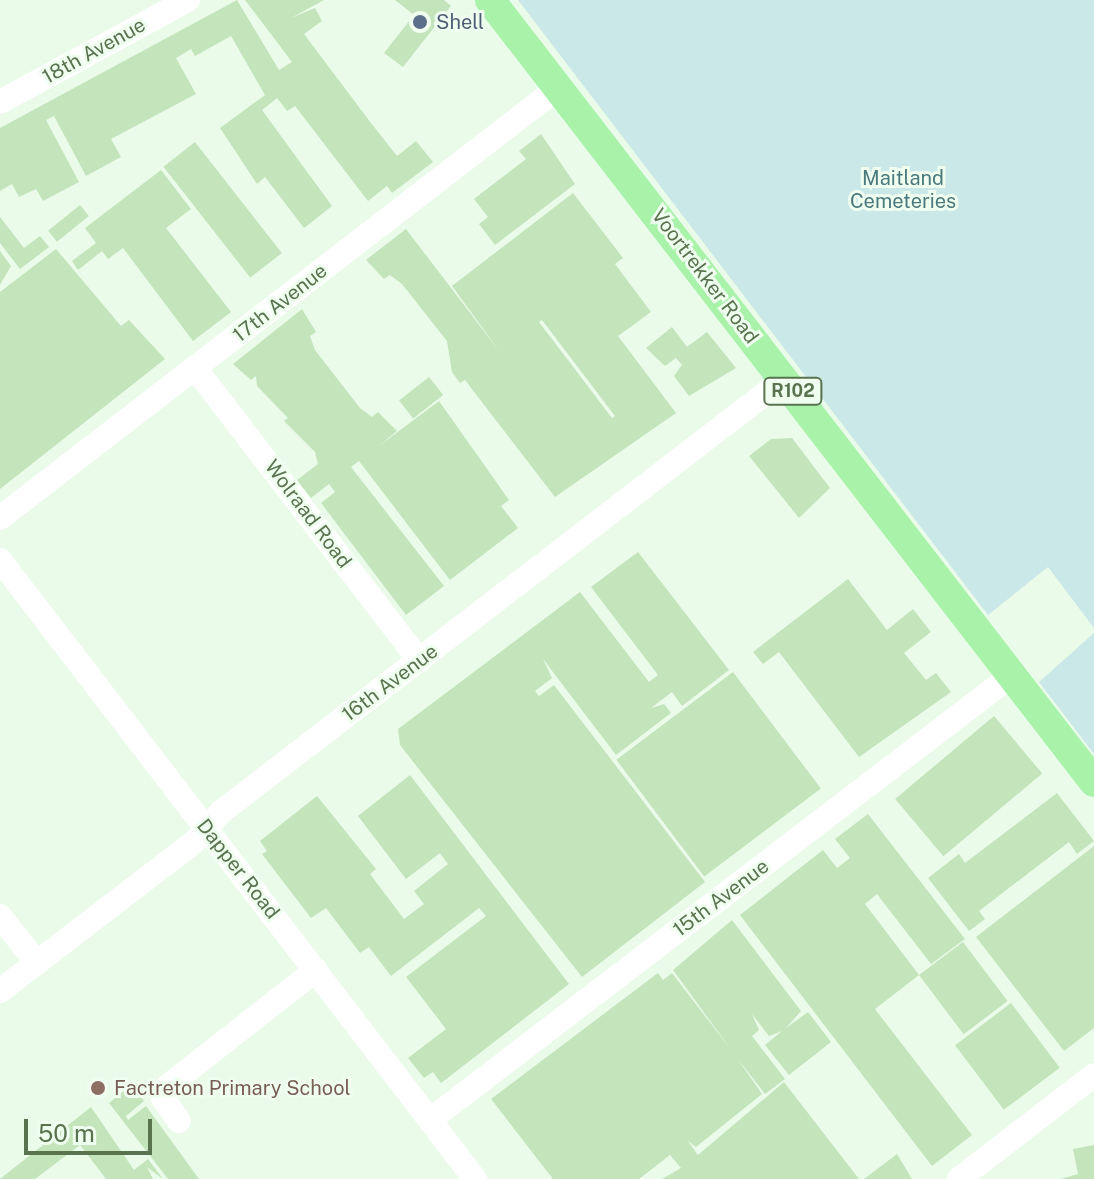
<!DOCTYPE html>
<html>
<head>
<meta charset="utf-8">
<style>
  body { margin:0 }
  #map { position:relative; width:1094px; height:1179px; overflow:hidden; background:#eafbea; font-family:"Public Sans",sans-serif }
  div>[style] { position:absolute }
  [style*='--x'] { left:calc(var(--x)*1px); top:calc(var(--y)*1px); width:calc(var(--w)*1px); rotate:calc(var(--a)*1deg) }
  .green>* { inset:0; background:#c9e8e7 }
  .building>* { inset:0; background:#c4e4bb; transform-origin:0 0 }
  .minor>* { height:24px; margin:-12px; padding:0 12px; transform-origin:12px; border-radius:12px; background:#fff }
  .major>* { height:30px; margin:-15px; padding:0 15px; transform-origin:15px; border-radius:15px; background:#a8f3a9 }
  .dots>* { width:22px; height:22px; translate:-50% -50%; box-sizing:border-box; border:4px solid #f0fef0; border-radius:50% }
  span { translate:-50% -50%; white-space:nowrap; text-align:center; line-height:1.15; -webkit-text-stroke:6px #f0fef0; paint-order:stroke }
  .shield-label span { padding:2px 6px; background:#f0fef0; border:2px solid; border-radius:6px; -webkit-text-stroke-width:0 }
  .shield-label { font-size:18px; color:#59734f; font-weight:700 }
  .service-label { font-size:20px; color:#4e5e75 }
  .left { translate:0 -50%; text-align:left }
  .street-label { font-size:20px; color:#59734f }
  .park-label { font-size:20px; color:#4b7a7d }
  .education-label { font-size:20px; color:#785e54 }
  .scale { position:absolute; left:24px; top:1119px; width:128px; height:36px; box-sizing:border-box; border:4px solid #59734f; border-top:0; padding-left:10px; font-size:24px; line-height:28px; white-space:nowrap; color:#59734f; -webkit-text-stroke:6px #f0fef0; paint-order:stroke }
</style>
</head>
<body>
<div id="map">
  <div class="green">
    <div style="clip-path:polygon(518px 0,1094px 0,1094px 628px,1048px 567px,988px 615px)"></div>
    <div style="clip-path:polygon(1094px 633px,1094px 754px,1039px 682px)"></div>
  </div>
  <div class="building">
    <div style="clip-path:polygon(237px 0,279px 70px,292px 62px,245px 0,324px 0,291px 18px,315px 8px,322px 21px,304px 34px,371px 123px,397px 156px,416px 141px,433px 162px,392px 193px,387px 186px,368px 201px,295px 106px,287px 111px,277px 98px,262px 110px,332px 206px,304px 228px,265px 177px,257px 184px,220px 128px,265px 95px,231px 36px,195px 56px,191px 49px,176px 58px,196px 94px,111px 139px,121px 157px,86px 176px,54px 116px,46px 120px,79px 182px,43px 201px,36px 189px,19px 197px,12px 184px,0 191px,0 128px)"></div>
    <div style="clip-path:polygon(395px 0,444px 0,451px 6px,403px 67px,384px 53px,414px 15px)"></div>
    <div style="clip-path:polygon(541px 134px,575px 184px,495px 245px,479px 224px,488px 217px,474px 199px,526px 159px,519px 151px)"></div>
    <div style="left:195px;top:142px;width:141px;height:40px;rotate:52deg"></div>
    <div style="clip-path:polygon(161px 170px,191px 209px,166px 228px,231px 312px,193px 341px,123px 248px,108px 259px,102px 251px,78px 270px,72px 261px,96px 243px,85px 228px)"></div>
    <div style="clip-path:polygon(evenodd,573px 193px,623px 258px,615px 264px,651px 312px,618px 336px,676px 413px,555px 497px,465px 380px,460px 383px,452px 372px,447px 341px,402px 284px,390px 275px,384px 279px,366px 260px,406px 229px,500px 352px,452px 286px,573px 193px,542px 320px,615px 416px,612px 418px,539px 322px,542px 320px)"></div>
    <div style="left:80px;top:205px;width:14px;height:41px;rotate:51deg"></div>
    <div style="clip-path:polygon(0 217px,24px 248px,40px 236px,49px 247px,20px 269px,0 243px)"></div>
    <div style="clip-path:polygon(56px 249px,121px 326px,129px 320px,165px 359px,0 489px,0 292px)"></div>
    <div style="clip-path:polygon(0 251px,11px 266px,0 285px)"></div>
    <div style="clip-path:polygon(302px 309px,316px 332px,310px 336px,315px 350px,360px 408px,372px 417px,378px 412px,397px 431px,379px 446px,439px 401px,509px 500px,501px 506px,518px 528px,450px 580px,359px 461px,351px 467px,444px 586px,406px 615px,321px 503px,335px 492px,329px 484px,311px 498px,297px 480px,318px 464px,315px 452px,284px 421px,288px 418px,257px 386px,256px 376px,251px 380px,233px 364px)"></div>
    <div style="clip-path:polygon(672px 327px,687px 347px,707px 332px,736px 368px,689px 396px,674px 376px,682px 365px,676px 358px,665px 366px,646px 348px)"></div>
    <div style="left:429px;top:377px;width:23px;height:38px;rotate:52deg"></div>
    <div style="clip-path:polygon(792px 438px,830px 488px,799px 518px,749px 456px,771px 439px)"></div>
    <div style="clip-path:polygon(638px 552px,729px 670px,682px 706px,672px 692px,651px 708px,664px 704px,671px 713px,616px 755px,543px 659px,552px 678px,535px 691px,539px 696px,554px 685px,705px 882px,582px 977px,400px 745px,398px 729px,580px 592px,649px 682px,658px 675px,591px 587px)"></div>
    <div style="clip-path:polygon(848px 579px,887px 630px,913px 609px,931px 632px,904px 653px,926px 680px,936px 673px,951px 692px,859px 757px,779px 652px,763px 664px,753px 652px)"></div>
    <div style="left:733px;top:672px;width:146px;height:146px;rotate:53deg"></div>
    <div style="left:994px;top:716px;width:75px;height:129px;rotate:50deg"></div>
    <div style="clip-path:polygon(410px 775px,569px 984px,441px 1083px,433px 1072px,424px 1078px,408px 1058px,446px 1029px,406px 977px,486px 916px,479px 908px,391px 976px,369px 947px,360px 953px,326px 908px,311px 918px,262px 854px,267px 851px,260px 841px,317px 796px,376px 869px,370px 874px,404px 919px,424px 904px,414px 891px,448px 864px,440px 853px,406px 879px,358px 816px)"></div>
    <div style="clip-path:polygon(1057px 793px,1094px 841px,1077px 854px,1069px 842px,979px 911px,985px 919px,969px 931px,928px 878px,959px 854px,965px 863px)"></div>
    <div style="clip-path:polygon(868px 814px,965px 939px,931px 964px,877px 894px,865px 904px,919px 975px,875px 1009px,972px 1135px,932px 1166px,740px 915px,823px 850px,837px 868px,850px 858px,835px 839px)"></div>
    <div style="clip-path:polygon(1094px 846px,1094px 1028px,1064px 1051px,976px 937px)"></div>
    <div style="clip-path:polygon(732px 920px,801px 1011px,786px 1028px,808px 1012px,831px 1042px,789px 1075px,765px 1045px,782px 1031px,769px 1036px,752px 1014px,759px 1030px,752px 1036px,785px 1079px,765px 1094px,737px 1058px,762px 1094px,696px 1147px,688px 1141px,698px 1155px,784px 1082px,859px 1179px,662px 1179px,681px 1168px,670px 1155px,639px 1179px,553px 1179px,491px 1099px,658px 973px,663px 980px,672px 973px,732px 1051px,673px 970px)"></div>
    <div style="left:963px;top:942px;width:74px;height:55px;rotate:53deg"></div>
    <div style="left:1011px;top:1003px;width:81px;height:70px;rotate:53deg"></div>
    <div style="clip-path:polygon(131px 1085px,144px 1101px,126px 1116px,128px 1120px,146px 1106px,199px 1179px,168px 1179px,109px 1103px)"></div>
    <div style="clip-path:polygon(91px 1107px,134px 1170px,148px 1159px,163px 1179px,147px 1167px,153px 1179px,106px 1179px,80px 1145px,35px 1179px,0 1179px)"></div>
    <div style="clip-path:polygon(1094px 1145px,1094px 1179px,1061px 1179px,1078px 1174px,1073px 1149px)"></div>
    <div style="clip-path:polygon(897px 1154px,912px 1179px,864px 1179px)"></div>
  </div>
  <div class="minor">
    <div style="--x:0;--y:102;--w:214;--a:-28.5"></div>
    <div style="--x:195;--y:368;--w:369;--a:52.5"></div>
    <div style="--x:0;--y:518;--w:706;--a:-37.63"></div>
    <div style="--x:0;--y:560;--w:780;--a:52.5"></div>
    <div style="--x:0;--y:916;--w:60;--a:51.8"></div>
    <div style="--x:0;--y:991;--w:243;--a:-37.5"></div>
    <div style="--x:193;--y:843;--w:42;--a:-47.9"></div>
    <div style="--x:221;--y:812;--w:710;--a:-37.56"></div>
    <div style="--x:430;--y:1120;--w:733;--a:-37.4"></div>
    <div style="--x:179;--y:1121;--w:28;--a:-125"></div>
    <div style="--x:163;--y:1098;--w:13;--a:-67"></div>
    <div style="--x:168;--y:1086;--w:188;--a:-38.1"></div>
    <div style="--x:959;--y:1179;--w:170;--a:-37.6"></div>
  </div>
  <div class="major">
    <div style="--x:490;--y:0;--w:988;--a:52.32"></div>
  </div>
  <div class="dots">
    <div style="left:420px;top:22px;background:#5c6f8a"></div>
    <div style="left:98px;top:1088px;background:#8d6e63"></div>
  </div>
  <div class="shield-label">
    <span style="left:793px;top:391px">R102</span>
  </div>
  <div class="service-label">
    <span class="left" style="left:436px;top:22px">Shell</span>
  </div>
  <div class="street-label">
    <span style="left:94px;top:51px;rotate:-29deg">18th Avenue</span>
    <span style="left:705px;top:276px;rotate:53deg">Voortrekker Road</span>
    <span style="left:280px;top:303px;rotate:-38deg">17th Avenue</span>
    <span style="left:308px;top:514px;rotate:53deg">Wolraad Road</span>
    <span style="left:390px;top:683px;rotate:-37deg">16th Avenue</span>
    <span style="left:238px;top:869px;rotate:52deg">Dapper Road</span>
    <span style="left:721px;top:898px;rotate:-37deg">15th Avenue</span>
  </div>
  <div class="park-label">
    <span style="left:903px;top:190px">Maitland<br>Cemeteries</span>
  </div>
  <div class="education-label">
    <span class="left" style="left:114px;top:1088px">Factreton Primary School</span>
  </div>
  <div class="scale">50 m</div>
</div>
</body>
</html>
